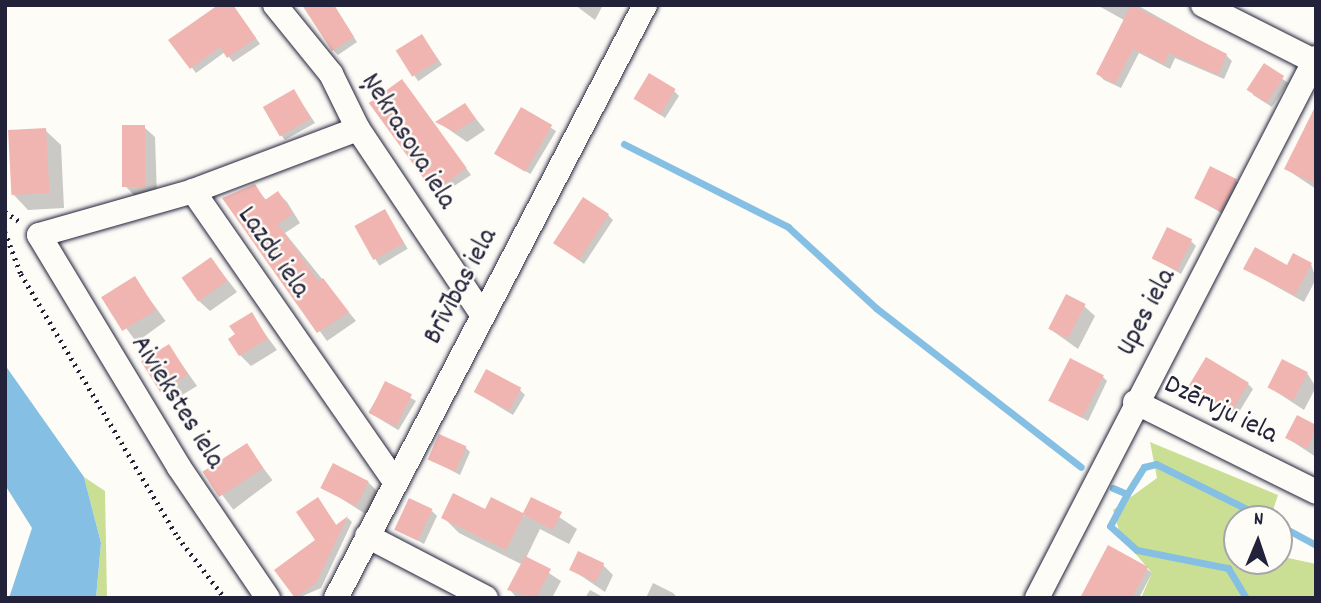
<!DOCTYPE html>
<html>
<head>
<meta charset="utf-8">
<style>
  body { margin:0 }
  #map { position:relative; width:1321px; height:603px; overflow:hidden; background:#fdfcf7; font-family:Dekko,sans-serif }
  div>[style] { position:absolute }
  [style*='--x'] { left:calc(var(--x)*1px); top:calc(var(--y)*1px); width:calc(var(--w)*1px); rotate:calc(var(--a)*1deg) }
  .green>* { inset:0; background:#cadf94 }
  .water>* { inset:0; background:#85c0e4 }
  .shadow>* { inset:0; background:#0003; transform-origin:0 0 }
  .stream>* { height:7px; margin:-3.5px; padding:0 3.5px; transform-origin:3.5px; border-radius:3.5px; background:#85c0e4 }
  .building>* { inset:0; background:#f1b5b1; transform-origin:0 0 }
  .path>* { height:4.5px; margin-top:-2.25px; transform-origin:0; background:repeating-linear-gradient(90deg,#22223b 0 2px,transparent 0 7px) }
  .roads { filter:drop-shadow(0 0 2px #22223b) drop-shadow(0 0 2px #22223b) }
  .minor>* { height:24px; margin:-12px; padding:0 12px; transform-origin:12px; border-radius:12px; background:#fdfcf7 }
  span { translate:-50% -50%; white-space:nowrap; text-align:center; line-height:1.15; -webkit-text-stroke:5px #fdfcf7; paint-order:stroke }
  .street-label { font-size:28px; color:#22223b }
  .frame { position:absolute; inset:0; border:7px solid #22223b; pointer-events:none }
  .north { position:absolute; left:1223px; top:505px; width:70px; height:70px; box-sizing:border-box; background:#fdfcf7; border:2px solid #a5a5ac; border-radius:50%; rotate:2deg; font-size:19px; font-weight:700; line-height:28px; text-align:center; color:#22223b }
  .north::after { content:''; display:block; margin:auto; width:24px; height:32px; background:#22223b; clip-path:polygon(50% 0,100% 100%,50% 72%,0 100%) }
</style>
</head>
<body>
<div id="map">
  <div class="green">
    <div style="clip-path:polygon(1150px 442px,1278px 495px,1270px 519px,1237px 519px,1237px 561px,1279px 561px,1279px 556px,1316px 564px,1316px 598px,1141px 598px,1152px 573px,1121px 537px,1113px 510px,1157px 478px)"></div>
    <div style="clip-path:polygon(84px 477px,105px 491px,107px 598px,96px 598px,101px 543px)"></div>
  </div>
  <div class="water">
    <div style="clip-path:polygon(5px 365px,84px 477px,101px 543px,96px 598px,9px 598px,32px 528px,5px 485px)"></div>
  </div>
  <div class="shadow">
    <div style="clip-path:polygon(233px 5px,260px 44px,233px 62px,225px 52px,196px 73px,171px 40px)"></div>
    <div style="clip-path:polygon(334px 5px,357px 42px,338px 55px,333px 50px)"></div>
    <div style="clip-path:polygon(575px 5px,603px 5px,595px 20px)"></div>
    <div style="clip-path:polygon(1097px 5px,1137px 5px,1226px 55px,1232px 61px,1224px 79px,1175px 58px,1170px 69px,1139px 53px,1121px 88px,1104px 80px,1098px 74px,1124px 20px)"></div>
    <div style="left:422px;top:36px;width:35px;height:29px;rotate:55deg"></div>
    <div style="clip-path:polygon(1264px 65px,1288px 83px,1272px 107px,1253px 95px)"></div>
    <div style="clip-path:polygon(408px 88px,471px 175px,437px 197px,431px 191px)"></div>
    <div style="clip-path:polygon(294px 91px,315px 123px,285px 140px,281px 135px)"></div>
    <div style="clip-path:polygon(674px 91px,679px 96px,665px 118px,641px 102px)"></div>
    <div style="clip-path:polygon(465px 105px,485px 130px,467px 142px,438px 122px)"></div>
    <div style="clip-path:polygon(1316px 105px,1316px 189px,1286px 169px)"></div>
    <div style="left:521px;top:110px;width:41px;height:50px;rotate:31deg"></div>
    <div style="clip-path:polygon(144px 127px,155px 137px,157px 196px,136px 197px,125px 186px)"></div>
    <div style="clip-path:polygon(45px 130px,61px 145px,64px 208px,28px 210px,13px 194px)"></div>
    <div style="clip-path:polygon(1236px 181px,1241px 185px,1225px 215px,1195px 198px)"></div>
    <div style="clip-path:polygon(254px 186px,267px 201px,278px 193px,287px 202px,300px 223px,285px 233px,356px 321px,327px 341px,225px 199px)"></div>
    <div style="left:385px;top:211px;width:44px;height:33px;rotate:59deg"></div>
    <div style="clip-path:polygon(608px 215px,613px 220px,584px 264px,555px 243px)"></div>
    <div style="clip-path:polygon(1191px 241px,1196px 246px,1181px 274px,1153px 258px)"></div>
    <div style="clip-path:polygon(211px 259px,237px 292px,210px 311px,199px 301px)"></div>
    <div style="clip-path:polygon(1311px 264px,1316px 279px,1304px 302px,1245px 269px)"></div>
    <div style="left:135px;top:279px;width:52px;height:36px;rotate:54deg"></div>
    <div style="clip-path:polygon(1084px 306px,1095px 316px,1078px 349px,1050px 329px)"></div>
    <div style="clip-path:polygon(251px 315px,277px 350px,251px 366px,240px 355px,238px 334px)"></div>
    <div style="clip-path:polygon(169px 346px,197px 386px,172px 401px,162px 391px)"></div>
    <div style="clip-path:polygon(1307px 373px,1316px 387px,1304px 410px,1269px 387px)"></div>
    <div style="clip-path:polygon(1102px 376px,1107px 381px,1088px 421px,1051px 401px)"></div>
    <div style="left:386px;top:383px;width:35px;height:34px;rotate:31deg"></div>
    <div style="clip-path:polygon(1248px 384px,1253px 389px,1236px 417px,1190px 388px)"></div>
    <div style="clip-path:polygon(520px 390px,525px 395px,513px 415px,475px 392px)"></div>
    <div style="clip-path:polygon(1297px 418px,1316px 427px,1316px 457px,1287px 438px)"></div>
    <div style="left:246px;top:445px;width:44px;height:49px;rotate:53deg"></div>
    <div style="clip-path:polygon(465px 447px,470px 452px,460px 475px,430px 459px)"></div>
    <div style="clip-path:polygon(368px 482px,379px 493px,367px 515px,323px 487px)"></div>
    <div style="clip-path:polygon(318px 499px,337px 526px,348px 518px,352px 522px,321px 588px,298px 598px,277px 570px,318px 540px)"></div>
    <div style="clip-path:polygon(492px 499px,524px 516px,532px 499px,577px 529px,569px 544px,540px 529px,526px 558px,561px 581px,552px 598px,517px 598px,510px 590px,523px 565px,459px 533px,443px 517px,486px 512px)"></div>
    <div style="clip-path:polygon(432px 511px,437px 516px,424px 544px,397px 529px)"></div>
    <div style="clip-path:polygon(603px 565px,613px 575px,605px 592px,571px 569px)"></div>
    <div style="clip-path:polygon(1147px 569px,1152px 573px,1139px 598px,1090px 598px)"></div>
    <div style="clip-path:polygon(653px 583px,673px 593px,678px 598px,646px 598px)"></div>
    <div style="clip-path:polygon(590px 590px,605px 598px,585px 598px)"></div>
  </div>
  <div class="stream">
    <div style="--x:624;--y:144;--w:184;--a:26.8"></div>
    <div style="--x:788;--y:227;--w:120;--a:42.6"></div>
    <div style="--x:876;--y:308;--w:259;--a:37.8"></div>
    <div style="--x:1113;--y:488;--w:15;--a:23"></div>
    <div style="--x:1127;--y:494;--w:32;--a:-58"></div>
    <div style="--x:1144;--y:467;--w:12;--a:-14"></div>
    <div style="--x:1156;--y:464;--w:124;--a:26.4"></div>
    <div style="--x:1127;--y:494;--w:36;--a:118"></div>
    <div style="--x:1110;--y:526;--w:36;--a:42"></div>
    <div style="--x:1137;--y:550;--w:93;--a:11.2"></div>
    <div style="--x:1228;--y:568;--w:35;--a:59"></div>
    <div style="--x:1279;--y:525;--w:42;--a:28.4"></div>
  </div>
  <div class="building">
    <div style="clip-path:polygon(218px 5px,233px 5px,256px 38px,227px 58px,220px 47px,190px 69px,168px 40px)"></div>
    <div style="clip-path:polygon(302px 5px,334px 5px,354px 37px,332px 51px)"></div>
    <div style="clip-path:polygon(1131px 5px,1227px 54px,1218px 75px,1169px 53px,1164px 64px,1133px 49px,1115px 84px,1096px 74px)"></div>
    <div style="left:422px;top:34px;width:31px;height:31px;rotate:58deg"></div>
    <div style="left:1264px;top:63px;width:24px;height:32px;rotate:33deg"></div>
    <div style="left:649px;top:73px;width:31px;height:30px;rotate:31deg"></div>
    <div style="left:402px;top:79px;width:110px;height:41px;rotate:54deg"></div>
    <div style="left:294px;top:89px;width:34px;height:36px;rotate:60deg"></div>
    <div style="clip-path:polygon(465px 103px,476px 119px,455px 132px,435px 122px)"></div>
    <div style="clip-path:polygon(1316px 105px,1316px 184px,1284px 169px)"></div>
    <div style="left:521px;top:107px;width:36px;height:54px;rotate:30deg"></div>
    <div style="left:122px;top:125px;width:23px;height:62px"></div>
    <div style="left:46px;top:128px;width:65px;height:38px;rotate:87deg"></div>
    <div style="left:1210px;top:166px;width:30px;height:36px;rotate:26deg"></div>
    <div style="clip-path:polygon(255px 184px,265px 200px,278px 191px,293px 214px,278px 224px,318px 281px,323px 278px,349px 312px,317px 333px,222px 198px)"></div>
    <div style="left:583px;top:197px;width:31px;height:55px;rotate:33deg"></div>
    <div style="left:385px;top:209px;width:39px;height:35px;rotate:61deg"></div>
    <div style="left:1167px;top:227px;width:28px;height:35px;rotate:26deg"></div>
    <div style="clip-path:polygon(1255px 247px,1287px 265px,1293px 253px,1312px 263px,1295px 295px,1243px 269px)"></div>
    <div style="left:211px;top:257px;width:29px;height:36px;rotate:55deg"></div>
    <div style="left:135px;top:276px;width:40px;height:40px;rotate:58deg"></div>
    <div style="left:1066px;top:294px;width:22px;height:39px;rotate:27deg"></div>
    <div style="clip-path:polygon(252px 312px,268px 339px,239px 356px,228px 339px,235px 334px,229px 326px)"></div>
    <div style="left:169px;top:344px;width:36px;height:33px;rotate:58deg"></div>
    <div style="left:1206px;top:357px;width:50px;height:36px;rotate:31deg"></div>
    <div style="left:1070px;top:358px;width:38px;height:48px;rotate:27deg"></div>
    <div style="left:1282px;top:359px;width:29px;height:32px;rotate:27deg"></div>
    <div style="left:486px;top:369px;width:40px;height:26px;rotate:28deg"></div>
    <div style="left:385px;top:381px;width:30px;height:36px;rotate:26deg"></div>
    <div style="clip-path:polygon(1297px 415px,1316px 425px,1308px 449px,1285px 438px)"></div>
    <div style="left:439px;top:434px;width:30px;height:28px;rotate:24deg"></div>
    <div style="left:247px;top:443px;width:30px;height:53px;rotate:57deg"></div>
    <div style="left:333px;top:463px;width:40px;height:28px;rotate:27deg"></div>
    <div style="clip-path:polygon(453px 493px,485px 509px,491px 497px,523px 513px,531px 497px,562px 512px,553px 530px,524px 515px,506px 550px,441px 518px)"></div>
    <div style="clip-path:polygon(318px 497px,336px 525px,348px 516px,316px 583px,295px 598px,274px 570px,315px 540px,296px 512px)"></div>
    <div style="left:409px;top:498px;width:26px;height:35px;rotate:25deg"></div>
    <div style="clip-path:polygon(1108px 545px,1148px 567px,1132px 598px,1080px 598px)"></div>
    <div style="left:578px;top:551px;width:29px;height:21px;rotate:25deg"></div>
    <div style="clip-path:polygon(525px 556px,551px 569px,536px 598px,507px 590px)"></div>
  </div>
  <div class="path">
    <div style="--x:5;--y:212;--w:20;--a:33"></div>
    <div style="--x:5;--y:232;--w:45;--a:69.1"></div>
    <div style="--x:21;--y:274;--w:306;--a:59.2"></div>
    <div style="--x:178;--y:537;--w:77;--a:52.4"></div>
  </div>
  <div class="roads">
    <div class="minor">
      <div style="--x:275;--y:5;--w:89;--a:50.9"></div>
      <div style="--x:331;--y:74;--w:61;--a:63.9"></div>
      <div style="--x:358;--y:129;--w:223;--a:56.2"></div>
      <div style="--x:1203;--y:5;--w:127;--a:26.8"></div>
      <div style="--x:193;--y:191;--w:351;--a:55.2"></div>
      <div style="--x:1135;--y:402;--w:202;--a:26.4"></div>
      <div style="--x:367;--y:536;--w:134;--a:27.5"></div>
      <div style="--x:268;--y:598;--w:158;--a:-124.2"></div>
      <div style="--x:179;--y:467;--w:271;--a:-121.1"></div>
      <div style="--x:39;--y:235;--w:160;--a:-15.9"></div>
      <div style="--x:193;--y:191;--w:176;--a:-20.6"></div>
      <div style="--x:336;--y:598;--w:669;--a:-62.48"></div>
      <div style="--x:1037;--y:598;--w:608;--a:-62.68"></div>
    </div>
  </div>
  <div class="street-label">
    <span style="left:407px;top:142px;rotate:58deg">Ņekrasova iela</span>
    <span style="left:272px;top:253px;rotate:55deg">Lazdu iela</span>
    <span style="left:462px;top:287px;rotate:-62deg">Brīvības iela</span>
    <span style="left:1148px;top:313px;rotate:-62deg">Upes iela</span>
    <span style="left:176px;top:403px;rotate:58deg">Aiviekstes iela</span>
    <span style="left:1220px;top:411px;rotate:26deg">Dzērvju iela</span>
  </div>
  <div class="frame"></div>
  <div class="north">N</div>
</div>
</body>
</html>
